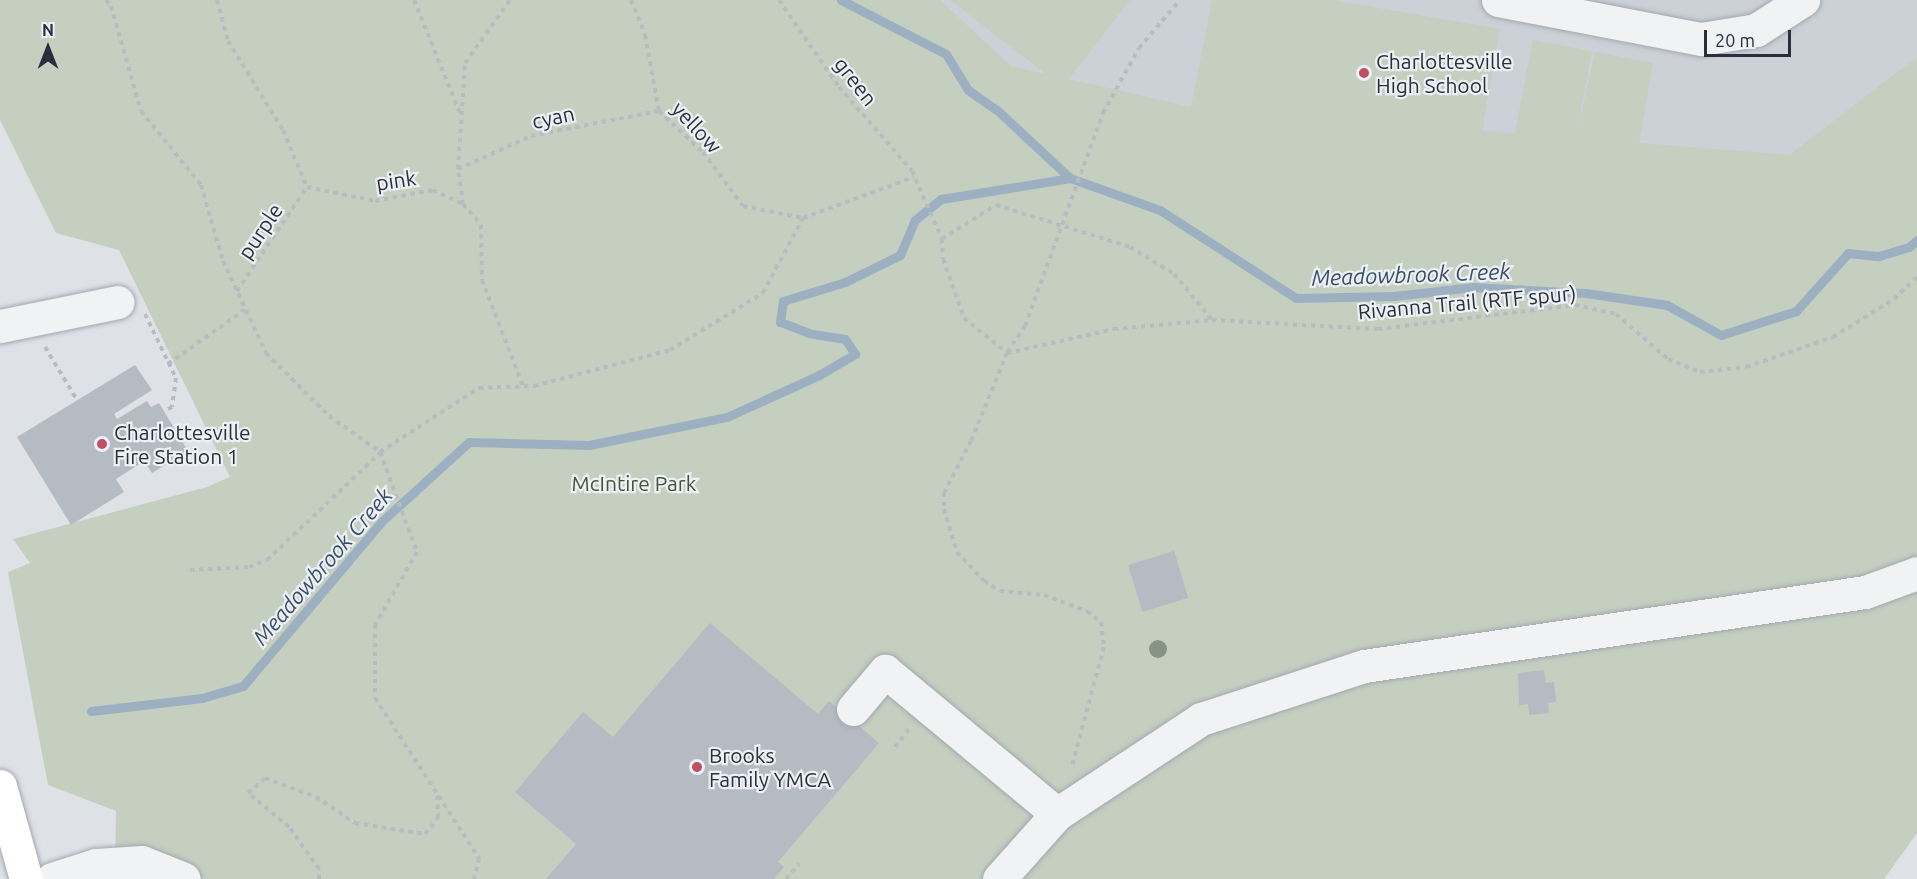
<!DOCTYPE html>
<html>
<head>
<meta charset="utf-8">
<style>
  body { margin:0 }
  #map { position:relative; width:1917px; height:879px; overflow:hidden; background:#dee1e6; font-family:Ubuntu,sans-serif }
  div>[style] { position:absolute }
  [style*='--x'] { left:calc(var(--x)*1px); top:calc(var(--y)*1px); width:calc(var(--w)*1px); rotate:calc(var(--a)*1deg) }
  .built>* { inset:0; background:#ccd0d7 }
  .green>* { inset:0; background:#c4cfc0 }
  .stream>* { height:9px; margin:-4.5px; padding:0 4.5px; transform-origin:4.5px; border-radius:4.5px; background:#9cb0c2 }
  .building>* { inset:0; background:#b5bbc2; transform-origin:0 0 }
  .path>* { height:4px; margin-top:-2px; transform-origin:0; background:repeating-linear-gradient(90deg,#b8bcc0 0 4.5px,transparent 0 9px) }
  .roads { filter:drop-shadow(0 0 2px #a4a8af) drop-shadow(0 0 2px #a4a8af) }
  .minor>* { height:33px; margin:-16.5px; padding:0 16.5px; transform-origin:16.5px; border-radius:16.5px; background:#f0f2f4 }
  .highway>* { height:33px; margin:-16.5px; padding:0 16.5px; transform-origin:16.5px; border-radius:16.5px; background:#fff }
  .path-bridge>* { height:4px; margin-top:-2px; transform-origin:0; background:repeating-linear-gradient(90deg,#b8bcc0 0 4.5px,transparent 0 9px) }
  .trees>* { width:18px; height:18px; margin:-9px; border-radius:50%; background:#869486 }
  .dots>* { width:16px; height:16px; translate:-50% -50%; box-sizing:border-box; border:3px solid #edf0f4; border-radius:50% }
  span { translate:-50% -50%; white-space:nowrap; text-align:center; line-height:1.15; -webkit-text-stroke:4.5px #edf0f4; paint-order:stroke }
  .poi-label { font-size:21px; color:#29303b }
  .left { translate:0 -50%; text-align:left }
  .street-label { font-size:21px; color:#29303b }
  .park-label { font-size:21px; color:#3e5537 }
  .water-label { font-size:22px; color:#37506a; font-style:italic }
  .north { position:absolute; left:18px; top:18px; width:60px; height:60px; -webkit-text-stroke:4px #edf0f4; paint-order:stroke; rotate:0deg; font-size:16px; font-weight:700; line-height:24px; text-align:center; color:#29303b }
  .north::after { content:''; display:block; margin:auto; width:21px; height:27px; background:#29303b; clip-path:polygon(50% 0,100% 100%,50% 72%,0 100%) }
  .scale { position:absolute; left:1704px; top:30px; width:87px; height:27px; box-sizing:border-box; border:3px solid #29303b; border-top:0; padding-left:8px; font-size:18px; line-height:21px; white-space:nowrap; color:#29303b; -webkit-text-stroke:4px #edf0f4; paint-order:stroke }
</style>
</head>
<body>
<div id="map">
  <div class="built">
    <div style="clip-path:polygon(787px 0,1917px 0,1917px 146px,1874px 208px,841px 167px)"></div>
  </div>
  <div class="green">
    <div style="clip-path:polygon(0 0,940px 0,1011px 66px,1046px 74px,950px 0,1130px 0,1069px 79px,1191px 107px,1212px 0,1332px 0,1500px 29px,1482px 131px,1515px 133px,1533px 40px,1592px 51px,1576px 138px,1595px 52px,1653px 63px,1639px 143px,1789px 155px,1917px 57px,1917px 833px,1884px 879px,115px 879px,116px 811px,48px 785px,8px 572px,30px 563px,13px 539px,207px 487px,230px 477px,119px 250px,56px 233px,0 120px)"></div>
  </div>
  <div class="stream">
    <div style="--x:841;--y:0;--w:118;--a:27.2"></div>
    <div style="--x:946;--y:54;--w:42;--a:58.6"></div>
    <div style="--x:968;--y:90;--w:35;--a:35"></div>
    <div style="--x:997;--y:110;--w:100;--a:43"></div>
    <div style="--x:91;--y:711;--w:112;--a:-6.7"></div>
    <div style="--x:202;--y:698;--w:43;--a:-16.3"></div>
    <div style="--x:243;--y:686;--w:214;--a:-49.9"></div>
    <div style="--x:381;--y:522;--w:119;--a:-42.3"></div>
    <div style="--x:469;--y:442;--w:120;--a:1.4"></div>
    <div style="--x:589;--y:445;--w:141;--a:-11.5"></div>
    <div style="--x:727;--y:417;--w:101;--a:-24.5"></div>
    <div style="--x:819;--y:375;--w:42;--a:-30.3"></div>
    <div style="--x:855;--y:354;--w:18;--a:-124"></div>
    <div style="--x:845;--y:339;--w:36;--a:-171"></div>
    <div style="--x:809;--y:333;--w:31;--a:-159"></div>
    <div style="--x:780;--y:322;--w:21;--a:-82"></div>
    <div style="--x:783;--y:301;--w:65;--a:-17"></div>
    <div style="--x:845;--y:282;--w:61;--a:-26.1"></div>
    <div style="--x:900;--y:255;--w:38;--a:-67"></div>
    <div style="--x:915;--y:220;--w:33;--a:-39"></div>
    <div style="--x:941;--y:199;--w:131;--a:-9.2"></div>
    <div style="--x:1070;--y:178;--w:96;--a:19.6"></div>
    <div style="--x:1160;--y:210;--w:162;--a:32.9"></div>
    <div style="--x:1296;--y:298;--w:98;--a:-1.2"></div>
    <div style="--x:1394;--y:296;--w:80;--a:-6.5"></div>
    <div style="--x:1473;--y:287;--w:113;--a:3"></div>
    <div style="--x:1586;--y:293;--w:82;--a:8.4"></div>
    <div style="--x:1667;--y:305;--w:62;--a:29.1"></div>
    <div style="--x:1721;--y:335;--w:79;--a:-17.7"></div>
    <div style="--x:1796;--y:311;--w:78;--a:-48.1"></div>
    <div style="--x:1848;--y:253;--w:31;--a:6"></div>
    <div style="--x:1879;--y:256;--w:31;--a:-17"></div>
    <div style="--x:1909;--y:247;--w:11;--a:-41"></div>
  </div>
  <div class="building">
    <div style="clip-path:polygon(135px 365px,152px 390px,114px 414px,117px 419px,147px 401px,151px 407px,159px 403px,188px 451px,152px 473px,144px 461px,116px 479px,124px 492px,71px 525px,17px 437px)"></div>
    <div style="left:1174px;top:551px;width:49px;height:48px;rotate:73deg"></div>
    <div style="clip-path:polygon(710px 623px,818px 714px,829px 701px,879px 743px,778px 862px,784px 867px,774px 879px,546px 879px,576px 844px,515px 792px,583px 712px,613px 737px)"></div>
    <div style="clip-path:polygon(1544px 670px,1546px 683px,1554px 682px,1556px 702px,1548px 703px,1549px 713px,1529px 715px,1528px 704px,1519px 705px,1518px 673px)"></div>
  </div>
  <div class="path">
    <div style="--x:106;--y:0;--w:8;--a:50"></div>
    <div style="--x:111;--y:6;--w:109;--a:74.1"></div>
    <div style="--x:141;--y:111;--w:95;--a:51"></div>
    <div style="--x:201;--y:185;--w:79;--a:73.9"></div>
    <div style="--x:223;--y:261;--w:102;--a:64.9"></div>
    <div style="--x:266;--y:353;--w:89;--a:45"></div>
    <div style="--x:329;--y:416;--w:62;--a:35.2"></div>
    <div style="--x:380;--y:452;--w:118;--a:-32.9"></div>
    <div style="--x:479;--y:388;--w:55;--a:-2.1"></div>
    <div style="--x:534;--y:386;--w:141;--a:-14.8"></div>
    <div style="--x:670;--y:350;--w:109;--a:-31.5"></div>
    <div style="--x:763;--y:293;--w:85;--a:-61.9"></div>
    <div style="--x:803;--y:218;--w:118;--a:-20.3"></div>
    <div style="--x:217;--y:0;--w:42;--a:75"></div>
    <div style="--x:228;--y:41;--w:105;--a:58.3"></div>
    <div style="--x:283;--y:130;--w:62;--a:67.2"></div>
    <div style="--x:307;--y:187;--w:69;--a:11.6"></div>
    <div style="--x:375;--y:201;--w:59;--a:-10.7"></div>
    <div style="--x:433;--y:190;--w:33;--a:25"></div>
    <div style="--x:463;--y:204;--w:28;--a:49"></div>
    <div style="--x:481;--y:225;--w:55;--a:89"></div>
    <div style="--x:482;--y:280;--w:114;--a:68.9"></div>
    <div style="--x:414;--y:0;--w:125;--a:67.9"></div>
    <div style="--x:631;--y:0;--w:38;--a:68"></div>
    <div style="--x:645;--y:35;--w:77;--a:79.6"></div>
    <div style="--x:659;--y:111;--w:60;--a:43"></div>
    <div style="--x:703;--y:152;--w:67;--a:53.5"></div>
    <div style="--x:743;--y:206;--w:61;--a:11.3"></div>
    <div style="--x:779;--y:0;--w:106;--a:55.4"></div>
    <div style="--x:839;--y:87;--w:111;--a:49"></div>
    <div style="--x:912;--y:171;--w:74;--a:66.2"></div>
    <div style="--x:942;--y:239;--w:20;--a:87"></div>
    <div style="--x:943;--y:259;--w:63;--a:70.4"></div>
    <div style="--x:964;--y:318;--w:55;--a:39.1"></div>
    <div style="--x:1007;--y:353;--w:110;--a:-12.6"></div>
    <div style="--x:1114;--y:329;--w:98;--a:-5.2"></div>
    <div style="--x:1212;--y:320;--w:166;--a:3.1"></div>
    <div style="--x:1378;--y:329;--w:198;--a:-6.9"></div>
    <div style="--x:1575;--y:305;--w:42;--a:12.4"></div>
    <div style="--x:1616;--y:314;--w:69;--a:40.9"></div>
    <div style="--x:1668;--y:359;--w:35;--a:22"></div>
    <div style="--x:1700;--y:372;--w:46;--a:-6.2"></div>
    <div style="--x:1746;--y:367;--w:92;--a:-19"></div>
    <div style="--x:1833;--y:337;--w:72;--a:-31.9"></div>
    <div style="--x:1894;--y:299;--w:32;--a:-44"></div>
    <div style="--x:1103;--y:113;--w:74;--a:-61"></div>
    <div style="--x:1139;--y:48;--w:63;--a:-49.5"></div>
    <div style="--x:458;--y:169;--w:80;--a:-24.3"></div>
    <div style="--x:531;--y:136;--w:130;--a:-11.1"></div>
    <div style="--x:463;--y:204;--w:35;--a:-98"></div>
    <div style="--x:458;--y:169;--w:106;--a:-86.2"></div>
    <div style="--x:465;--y:63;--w:77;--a:-54.5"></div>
    <div style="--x:942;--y:239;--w:64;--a:-32.2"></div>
    <div style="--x:996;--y:205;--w:140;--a:17.4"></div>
    <div style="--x:1130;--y:247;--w:52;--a:31.5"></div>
    <div style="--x:1174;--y:274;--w:60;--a:50.4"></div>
    <div style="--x:237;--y:291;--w:125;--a:-56.1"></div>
    <div style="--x:145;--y:314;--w:71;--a:64.2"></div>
    <div style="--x:176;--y:378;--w:29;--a:98"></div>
    <div style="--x:172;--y:407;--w:9;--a:153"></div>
    <div style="--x:1025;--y:326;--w:32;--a:124"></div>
    <div style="--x:1007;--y:353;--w:95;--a:112.2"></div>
    <div style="--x:971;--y:441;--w:59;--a:117.4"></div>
    <div style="--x:944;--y:493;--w:16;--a:90"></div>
    <div style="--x:944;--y:509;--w:45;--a:73.2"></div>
    <div style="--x:957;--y:552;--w:40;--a:47"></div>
    <div style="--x:984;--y:581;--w:19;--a:32"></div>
    <div style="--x:1000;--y:591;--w:44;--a:5.2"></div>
    <div style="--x:1044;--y:595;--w:46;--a:20.4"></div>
    <div style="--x:1087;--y:611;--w:18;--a:38"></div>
    <div style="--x:1101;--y:622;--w:25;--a:83"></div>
    <div style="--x:1104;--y:647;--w:123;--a:105.1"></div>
    <div style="--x:45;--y:347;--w:62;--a:58.9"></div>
    <div style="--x:168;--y:364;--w:95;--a:-35.2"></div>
    <div style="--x:380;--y:452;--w:107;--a:69.7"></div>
    <div style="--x:417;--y:552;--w:84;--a:119.9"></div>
    <div style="--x:375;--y:625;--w:73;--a:90"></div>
    <div style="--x:375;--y:698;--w:191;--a:57"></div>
    <div style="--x:479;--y:858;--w:22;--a:103"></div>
    <div style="--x:190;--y:570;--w:59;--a:-2.9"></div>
    <div style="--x:249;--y:567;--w:19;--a:-21"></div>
    <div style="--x:267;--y:560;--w:156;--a:-43.4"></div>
    <div style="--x:895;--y:747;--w:23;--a:-52"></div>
    <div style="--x:319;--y:879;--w:10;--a:-90"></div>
    <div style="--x:319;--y:869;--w:52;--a:-125.5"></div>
    <div style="--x:289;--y:827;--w:53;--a:-140.3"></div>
    <div style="--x:248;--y:793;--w:23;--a:-41"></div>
    <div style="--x:265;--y:778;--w:54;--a:20.4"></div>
    <div style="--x:316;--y:797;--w:47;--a:33.7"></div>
    <div style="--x:355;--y:823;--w:71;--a:8.9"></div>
    <div style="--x:425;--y:834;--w:21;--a:-51"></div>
    <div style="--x:438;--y:818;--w:23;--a:-92"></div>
    <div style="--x:786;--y:879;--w:20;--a:-49"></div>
  </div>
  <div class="roads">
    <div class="minor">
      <div style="--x:1498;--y:0;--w:207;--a:10.9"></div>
      <div style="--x:1701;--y:39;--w:56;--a:-9.3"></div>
      <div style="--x:1756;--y:30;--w:56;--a:-32.6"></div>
      <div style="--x:0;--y:326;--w:120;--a:-11.5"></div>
      <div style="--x:853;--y:709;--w:50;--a:-49.9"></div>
      <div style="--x:885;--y:671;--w:224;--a:39.7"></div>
      <div style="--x:52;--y:879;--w:46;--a:-17.7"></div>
      <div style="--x:96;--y:865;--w:46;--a:-3.7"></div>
      <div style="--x:142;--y:862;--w:45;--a:22"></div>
      <div style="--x:999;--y:879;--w:87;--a:-48.3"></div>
      <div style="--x:1057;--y:814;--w:173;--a:-33.4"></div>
      <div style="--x:1201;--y:719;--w:171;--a:-18"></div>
      <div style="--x:1364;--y:666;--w:506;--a:-8.4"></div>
      <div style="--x:1865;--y:592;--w:55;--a:-20.1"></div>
    </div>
    <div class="highway">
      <div style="--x:0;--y:786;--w:97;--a:74.4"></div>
    </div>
  </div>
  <div class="path-bridge">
    <div style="--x:1025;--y:326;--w:227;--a:-69.9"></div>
  </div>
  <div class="trees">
    <div style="left:1158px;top:649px"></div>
  </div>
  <div class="dots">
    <div style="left:1364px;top:73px;background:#bf4f64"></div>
    <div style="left:102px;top:444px;background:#bf4f64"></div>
    <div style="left:697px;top:767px;background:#bf4f64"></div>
  </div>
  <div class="poi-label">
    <span class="left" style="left:1376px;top:73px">Charlottesville<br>High School</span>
    <span class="left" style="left:114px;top:444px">Charlottesville<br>Fire Station 1</span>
    <span class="left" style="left:709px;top:767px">Brooks<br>Family YMCA</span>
  </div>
  <div class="street-label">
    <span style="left:856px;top:81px;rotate:52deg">green</span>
    <span style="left:553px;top:117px;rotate:-12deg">cyan</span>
    <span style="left:697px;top:127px;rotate:47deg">yellow</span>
    <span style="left:396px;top:180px;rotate:-8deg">pink</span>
    <span style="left:260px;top:231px;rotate:-56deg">purple</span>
    <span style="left:1467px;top:302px;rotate:-5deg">Rivanna Trail (RTF spur)</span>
  </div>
  <div class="park-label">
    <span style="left:634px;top:483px">McIntire Park</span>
  </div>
  <div class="water-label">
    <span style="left:1411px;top:274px;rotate:-2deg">Meadowbrook Creek</span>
    <span style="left:322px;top:566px;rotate:-49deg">Meadowbrook Creek</span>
  </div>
  <div class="north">N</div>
  <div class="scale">20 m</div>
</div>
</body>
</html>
